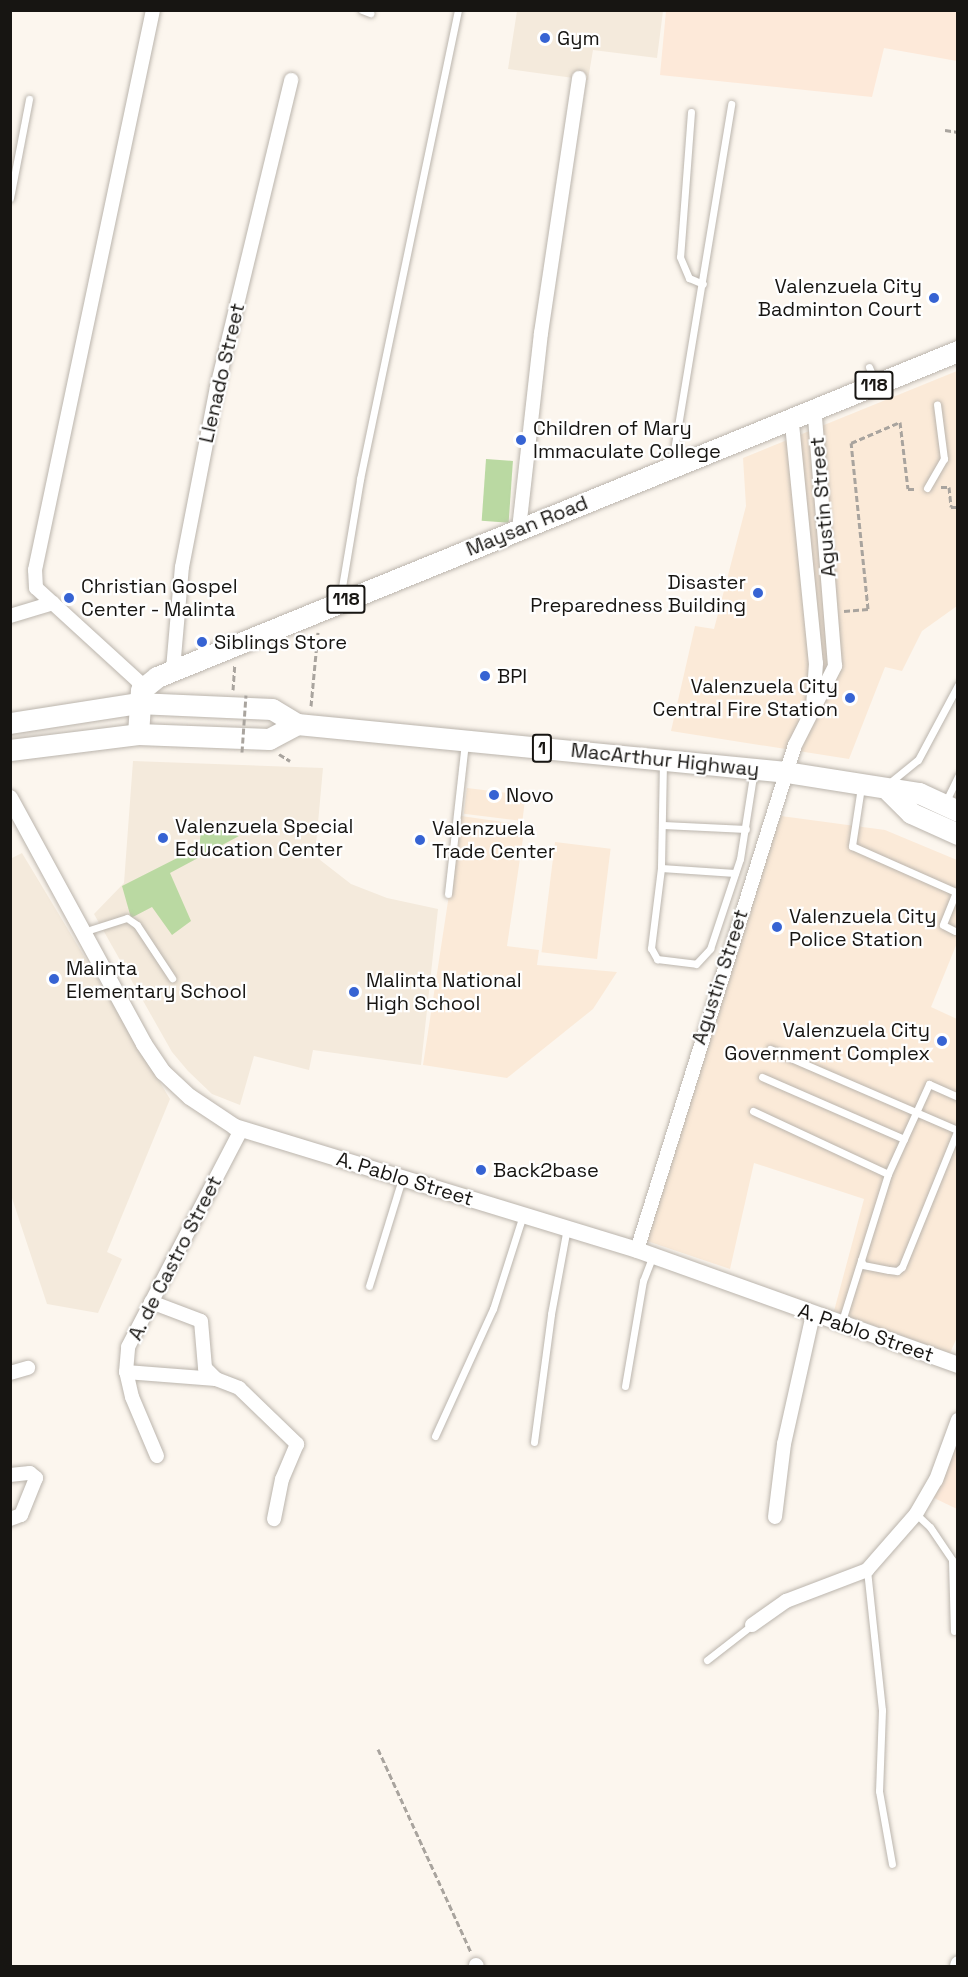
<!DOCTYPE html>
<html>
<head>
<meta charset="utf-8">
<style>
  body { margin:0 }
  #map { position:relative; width:968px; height:1977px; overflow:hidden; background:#fcf6ee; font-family:"Space Grotesk",sans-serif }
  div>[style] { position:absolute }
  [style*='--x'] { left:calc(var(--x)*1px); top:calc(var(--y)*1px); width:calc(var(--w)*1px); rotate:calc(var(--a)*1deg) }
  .commercial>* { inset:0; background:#fbead8; transform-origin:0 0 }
  .industrial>* { inset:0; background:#fde9d9 }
  .built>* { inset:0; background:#f4eadc }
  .green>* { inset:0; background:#bad9a2; transform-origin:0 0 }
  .path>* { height:3px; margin-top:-1.5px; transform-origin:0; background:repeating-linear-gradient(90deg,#a9a49e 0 6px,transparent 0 9px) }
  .roads { filter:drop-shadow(0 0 2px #bbb5ad) drop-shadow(0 0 2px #bbb5ad) }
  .service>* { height:7px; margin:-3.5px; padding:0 3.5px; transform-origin:3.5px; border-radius:3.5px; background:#fff }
  .minor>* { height:14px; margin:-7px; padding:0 7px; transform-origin:7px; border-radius:7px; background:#fff }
  .tertiary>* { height:16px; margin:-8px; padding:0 8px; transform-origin:8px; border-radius:8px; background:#fff }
  .primary>* { height:21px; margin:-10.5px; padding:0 10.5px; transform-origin:10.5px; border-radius:10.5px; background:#fff }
  .trunk>* { height:21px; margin:-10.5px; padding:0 10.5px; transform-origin:10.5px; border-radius:10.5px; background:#fff }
  .path-bridge>* { height:3px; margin-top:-1.5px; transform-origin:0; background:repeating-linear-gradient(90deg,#a9a49e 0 6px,transparent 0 9px) }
  .dots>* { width:16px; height:16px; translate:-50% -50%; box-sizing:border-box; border:3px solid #fff; border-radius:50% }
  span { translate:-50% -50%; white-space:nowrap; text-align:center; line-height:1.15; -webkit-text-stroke:4.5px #fff; paint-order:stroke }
  .shield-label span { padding:2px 4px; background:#fff; border:2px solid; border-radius:4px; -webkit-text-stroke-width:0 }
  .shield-label { font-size:18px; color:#171512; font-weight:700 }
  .poi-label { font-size:20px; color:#171512 }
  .left { translate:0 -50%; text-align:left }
  .right { translate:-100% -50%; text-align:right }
  .street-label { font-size:20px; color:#171512 }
  .frame { position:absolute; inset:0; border:12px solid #171512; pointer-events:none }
</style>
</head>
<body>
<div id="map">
  <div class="commercial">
    <div style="clip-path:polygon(957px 371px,957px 606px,922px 631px,902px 671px,885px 667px,849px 759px,671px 731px,695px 626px,714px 629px,746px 506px,743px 458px)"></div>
    <div style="left:467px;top:788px;width:59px;height:26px;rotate:7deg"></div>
    <div style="clip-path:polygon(461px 816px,525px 825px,507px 946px,539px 950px,537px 965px,617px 972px,593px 1009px,507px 1078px,423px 1065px)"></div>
    <div style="clip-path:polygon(781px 816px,885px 830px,957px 860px,957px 943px,931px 1007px,957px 1019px,958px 1335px,950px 1353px,834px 1311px,864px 1199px,754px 1163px,730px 1269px,647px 1241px,723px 975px)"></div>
    <div style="left:555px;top:842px;width:56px;height:111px;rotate:7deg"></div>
  </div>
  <div class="industrial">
    <div style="clip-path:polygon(666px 11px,957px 11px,957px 61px,884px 48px,872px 97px,660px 75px)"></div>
    <div style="clip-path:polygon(957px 1428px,957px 1509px,932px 1497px)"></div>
  </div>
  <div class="built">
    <div style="clip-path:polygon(517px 11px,663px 11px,657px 58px,593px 50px,588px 80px,508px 69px)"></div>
    <div style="clip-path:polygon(133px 761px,323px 768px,315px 856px,351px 884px,387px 898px,438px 909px,421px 1065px,313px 1050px,309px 1070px,254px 1056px,240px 1105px,212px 1094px,188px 1071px,172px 1052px,94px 914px,124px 883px)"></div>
    <div style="clip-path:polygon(22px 853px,170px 1099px,107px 1252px,122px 1259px,98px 1313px,47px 1304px,11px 1195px,10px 859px)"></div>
  </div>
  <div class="green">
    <div style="left:486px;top:459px;width:27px;height:62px;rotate:4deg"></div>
    <div style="clip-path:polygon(202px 824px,239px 836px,170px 873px,191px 921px,172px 935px,152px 907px,131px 918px,122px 886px,199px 847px)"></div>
  </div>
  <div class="path">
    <div style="--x:945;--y:130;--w:13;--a:9"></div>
    <div style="--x:941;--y:487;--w:8;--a:0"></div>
    <div style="--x:949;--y:487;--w:20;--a:84"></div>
    <div style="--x:951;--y:507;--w:7;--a:0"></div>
    <div style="--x:844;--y:611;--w:24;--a:-5"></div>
    <div style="--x:868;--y:609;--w:167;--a:-95.8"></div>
    <div style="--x:851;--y:443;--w:53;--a:-23.2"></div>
    <div style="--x:900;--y:422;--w:67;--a:83.2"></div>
    <div style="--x:908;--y:489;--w:9;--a:0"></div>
    <div style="--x:233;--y:690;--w:26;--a:-86"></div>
    <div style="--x:311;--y:706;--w:74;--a:-84.6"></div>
    <div style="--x:279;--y:754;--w:13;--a:32"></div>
    <div style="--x:378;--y:1749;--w:223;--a:65.4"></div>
  </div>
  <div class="roads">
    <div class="service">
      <div style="--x:362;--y:10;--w:9;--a:21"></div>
      <div style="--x:691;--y:112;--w:145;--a:94.3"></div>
      <div style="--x:680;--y:257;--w:23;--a:67"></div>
      <div style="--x:689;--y:278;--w:15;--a:23"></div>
      <div style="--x:10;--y:198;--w:101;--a:-79.1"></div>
      <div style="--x:869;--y:367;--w:16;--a:68"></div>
      <div style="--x:672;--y:462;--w:363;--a:-80.6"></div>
      <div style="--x:927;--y:488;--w:34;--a:-60"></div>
      <div style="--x:944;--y:459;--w:55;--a:-97.3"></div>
      <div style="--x:340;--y:599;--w:122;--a:-80.5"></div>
      <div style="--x:360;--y:479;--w:479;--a:-78.2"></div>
      <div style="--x:663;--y:762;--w:106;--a:91.1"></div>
      <div style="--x:661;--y:868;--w:81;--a:97.1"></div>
      <div style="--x:651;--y:948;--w:13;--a:61"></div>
      <div style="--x:657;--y:959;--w:39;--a:7"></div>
      <div style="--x:696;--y:964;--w:21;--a:-47"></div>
      <div style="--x:710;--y:949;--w:95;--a:-71.6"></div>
      <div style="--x:740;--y:859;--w:90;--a:-81.1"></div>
      <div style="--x:888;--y:784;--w:38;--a:-39"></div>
      <div style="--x:918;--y:760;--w:85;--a:-61.9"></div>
      <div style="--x:861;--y:787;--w:60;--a:98.7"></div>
      <div style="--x:852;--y:846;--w:114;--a:23.9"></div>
      <div style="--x:956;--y:892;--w:35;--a:112"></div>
      <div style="--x:943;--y:925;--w:13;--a:27"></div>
      <div style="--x:946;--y:801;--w:28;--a:-64"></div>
      <div style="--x:663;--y:825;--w:83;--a:2.8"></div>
      <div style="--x:661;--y:868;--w:74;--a:3.9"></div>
      <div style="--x:448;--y:894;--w:153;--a:-83.6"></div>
      <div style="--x:83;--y:932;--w:46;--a:-17.7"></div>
      <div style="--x:127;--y:918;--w:12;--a:35"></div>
      <div style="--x:137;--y:925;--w:64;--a:56.6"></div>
      <div style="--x:770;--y:1049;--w:204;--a:23.4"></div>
      <div style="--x:762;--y:1077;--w:155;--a:23.6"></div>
      <div style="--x:753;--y:1111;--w:149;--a:25"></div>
      <div style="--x:861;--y:1260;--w:5;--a:68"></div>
      <div style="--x:863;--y:1265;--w:26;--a:11"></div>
      <div style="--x:889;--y:1270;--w:8;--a:7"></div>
      <div style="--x:897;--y:1271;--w:6;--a:-39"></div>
      <div style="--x:902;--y:1267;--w:149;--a:-67.9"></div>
      <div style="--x:369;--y:1286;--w:112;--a:-72.9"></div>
      <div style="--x:841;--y:1324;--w:157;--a:-72.6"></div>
      <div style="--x:888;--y:1174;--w:99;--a:-65.5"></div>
      <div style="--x:929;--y:1084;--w:32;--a:24"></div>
      <div style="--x:625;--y:1386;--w:107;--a:-80.3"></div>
      <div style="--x:643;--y:1281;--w:26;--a:-69"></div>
      <div style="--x:435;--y:1436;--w:140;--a:-65.5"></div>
      <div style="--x:493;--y:1309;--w:99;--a:-72.3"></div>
      <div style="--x:534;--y:1442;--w:129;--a:-82.4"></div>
      <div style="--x:551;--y:1314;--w:87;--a:-79.5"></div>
      <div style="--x:916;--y:1514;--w:19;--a:43"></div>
      <div style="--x:930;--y:1527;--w:40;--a:56"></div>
      <div style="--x:952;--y:1560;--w:71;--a:88.4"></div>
      <div style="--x:867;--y:1570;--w:141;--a:83.9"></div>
      <div style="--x:882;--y:1710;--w:81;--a:92.1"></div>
      <div style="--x:879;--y:1791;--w:74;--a:79.9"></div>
      <div style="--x:707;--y:1660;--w:57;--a:-37.9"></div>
    </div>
    <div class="minor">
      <div style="--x:792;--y:424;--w:240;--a:84.3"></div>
      <div style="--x:816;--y:663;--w:44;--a:93.9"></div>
      <div style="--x:519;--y:529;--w:197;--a:-83.6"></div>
      <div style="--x:541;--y:333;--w:258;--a:-81.5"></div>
      <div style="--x:10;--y:616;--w:45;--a:-16.8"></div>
      <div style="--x:173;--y:669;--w:102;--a:-85"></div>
      <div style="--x:182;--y:567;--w:183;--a:-79"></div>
      <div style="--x:217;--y:387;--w:316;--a:-76.4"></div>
      <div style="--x:141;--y:690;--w:9;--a:-108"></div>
      <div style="--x:138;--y:681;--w:138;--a:-137.6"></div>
      <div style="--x:36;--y:588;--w:18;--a:-93"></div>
      <div style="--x:35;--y:570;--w:572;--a:-78.1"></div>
      <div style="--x:637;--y:1250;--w:529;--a:-72.63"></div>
      <div style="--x:795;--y:745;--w:89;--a:-63.1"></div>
      <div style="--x:835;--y:666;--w:252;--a:-94.6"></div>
      <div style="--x:151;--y:1302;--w:53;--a:20.8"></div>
      <div style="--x:201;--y:1321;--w:47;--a:85.1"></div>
      <div style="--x:205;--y:1368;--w:16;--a:45"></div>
      <div style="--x:216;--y:1379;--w:25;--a:21"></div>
      <div style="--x:239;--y:1388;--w:81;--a:44"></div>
      <div style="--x:297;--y:1444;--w:38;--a:113"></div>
      <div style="--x:282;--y:1479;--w:41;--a:101.3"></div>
      <div style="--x:126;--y:1372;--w:90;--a:4.4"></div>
      <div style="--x:10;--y:1373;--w:19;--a:-16"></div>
      <div style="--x:157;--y:1456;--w:64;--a:-113"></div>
      <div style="--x:132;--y:1397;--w:26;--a:-103"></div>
      <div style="--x:126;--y:1372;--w:25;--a:-85"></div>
      <div style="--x:128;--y:1347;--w:245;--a:-62.5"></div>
      <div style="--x:10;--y:1475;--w:20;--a:-6"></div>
      <div style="--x:30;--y:1473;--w:8;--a:40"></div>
      <div style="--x:36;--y:1478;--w:40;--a:112"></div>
      <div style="--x:21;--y:1515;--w:12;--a:160"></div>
      <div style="--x:775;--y:1517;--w:74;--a:-83"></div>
      <div style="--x:784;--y:1444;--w:133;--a:-77.4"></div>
      <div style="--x:752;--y:1625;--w:42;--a:-35.2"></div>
      <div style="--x:786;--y:1601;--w:87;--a:-20.9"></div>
      <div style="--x:867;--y:1570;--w:74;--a:-48.8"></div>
      <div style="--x:916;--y:1514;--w:39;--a:-60"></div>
      <div style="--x:936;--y:1480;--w:64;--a:-69.9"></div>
      <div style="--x:476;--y:1965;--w:1;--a:45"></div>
      <div style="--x:957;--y:1966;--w:3;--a:-72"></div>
    </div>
    <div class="tertiary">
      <div style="--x:10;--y:798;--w:280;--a:61.4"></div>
      <div style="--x:144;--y:1044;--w:34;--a:56"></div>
      <div style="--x:163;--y:1072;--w:37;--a:43"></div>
      <div style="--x:190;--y:1097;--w:54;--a:33.7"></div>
      <div style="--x:235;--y:1127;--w:420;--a:17"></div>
      <div style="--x:637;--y:1250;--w:341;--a:19.7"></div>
    </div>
    <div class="primary">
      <div style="--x:138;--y:734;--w:44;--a:-86.1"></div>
      <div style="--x:141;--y:690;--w:21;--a:-39"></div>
      <div style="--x:157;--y:677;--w:865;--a:-22.15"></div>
    </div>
    <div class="trunk">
      <div style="--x:10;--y:723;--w:129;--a:-8.9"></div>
      <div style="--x:137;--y:703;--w:135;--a:2.5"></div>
      <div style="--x:272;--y:709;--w:29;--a:31"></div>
      <div style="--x:297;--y:724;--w:491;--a:5.6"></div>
      <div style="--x:786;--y:772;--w:135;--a:9"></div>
      <div style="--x:919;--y:793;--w:43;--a:24.8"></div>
      <div style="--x:10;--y:750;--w:129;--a:-7.1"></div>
      <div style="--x:138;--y:734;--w:131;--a:2.2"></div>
      <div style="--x:269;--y:739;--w:32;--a:-28"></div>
      <div style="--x:889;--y:791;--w:31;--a:45"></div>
      <div style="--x:911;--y:813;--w:51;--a:24.1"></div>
    </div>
  </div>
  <div class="path-bridge">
    <div style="--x:242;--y:752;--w:57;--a:-86"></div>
  </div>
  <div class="dots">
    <div style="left:545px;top:38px;background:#3663d3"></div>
    <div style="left:934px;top:298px;background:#3663d3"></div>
    <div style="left:521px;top:440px;background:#3663d3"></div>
    <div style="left:758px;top:593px;background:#3663d3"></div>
    <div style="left:69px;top:598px;background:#3663d3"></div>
    <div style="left:202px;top:642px;background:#3663d3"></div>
    <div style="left:485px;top:676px;background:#3663d3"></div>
    <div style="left:850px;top:698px;background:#3663d3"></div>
    <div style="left:494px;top:795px;background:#3663d3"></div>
    <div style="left:163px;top:838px;background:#3663d3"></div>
    <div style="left:420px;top:840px;background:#3663d3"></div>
    <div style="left:777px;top:927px;background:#3663d3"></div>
    <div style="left:54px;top:979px;background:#3663d3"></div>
    <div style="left:354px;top:992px;background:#3663d3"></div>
    <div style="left:942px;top:1041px;background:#3663d3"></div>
    <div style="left:481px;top:1170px;background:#3663d3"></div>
  </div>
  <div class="shield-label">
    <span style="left:874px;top:385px">118</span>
    <span style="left:346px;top:599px">118</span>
    <span style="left:542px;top:748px">1</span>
  </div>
  <div class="poi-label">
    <span class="left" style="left:557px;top:38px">Gym</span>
    <span class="right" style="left:922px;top:298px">Valenzuela City<br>Badminton Court</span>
    <span class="left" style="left:533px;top:440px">Children of Mary<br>Immaculate College</span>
    <span class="right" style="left:746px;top:594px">Disaster<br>Preparedness Building</span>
    <span class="left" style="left:81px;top:598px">Christian Gospel<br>Center - Malinta</span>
    <span class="left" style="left:214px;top:642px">Siblings Store</span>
    <span class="left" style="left:497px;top:676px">BPI</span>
    <span class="right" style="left:838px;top:698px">Valenzuela City<br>Central Fire Station</span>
    <span class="left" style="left:506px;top:795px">Novo</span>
    <span class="left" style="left:175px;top:838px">Valenzuela Special<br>Education Center</span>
    <span class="left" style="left:432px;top:840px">Valenzuela<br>Trade Center</span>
    <span class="left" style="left:789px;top:928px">Valenzuela City<br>Police Station</span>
    <span class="left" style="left:66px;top:980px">Malinta<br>Elementary School</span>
    <span class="left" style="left:366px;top:992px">Malinta National<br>High School</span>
    <span class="right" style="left:930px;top:1042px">Valenzuela City<br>Government Complex</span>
    <span class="left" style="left:493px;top:1170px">Back2base</span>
  </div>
  <div class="street-label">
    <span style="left:222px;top:373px;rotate:-77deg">Llenado Street</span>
    <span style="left:823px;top:507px;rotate:-95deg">Agustin Street</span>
    <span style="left:527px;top:526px;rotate:-22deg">Maysan Road</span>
    <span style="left:665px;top:760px;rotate:6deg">MacArthur Highway</span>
    <span style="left:720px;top:977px;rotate:-72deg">Agustin Street</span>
    <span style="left:405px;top:1179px;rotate:17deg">A. Pablo Street</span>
    <span style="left:175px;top:1258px;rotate:-63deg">A. de Castro Street</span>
    <span style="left:866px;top:1333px;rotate:19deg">A. Pablo Street</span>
  </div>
  <div class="frame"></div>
</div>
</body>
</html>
